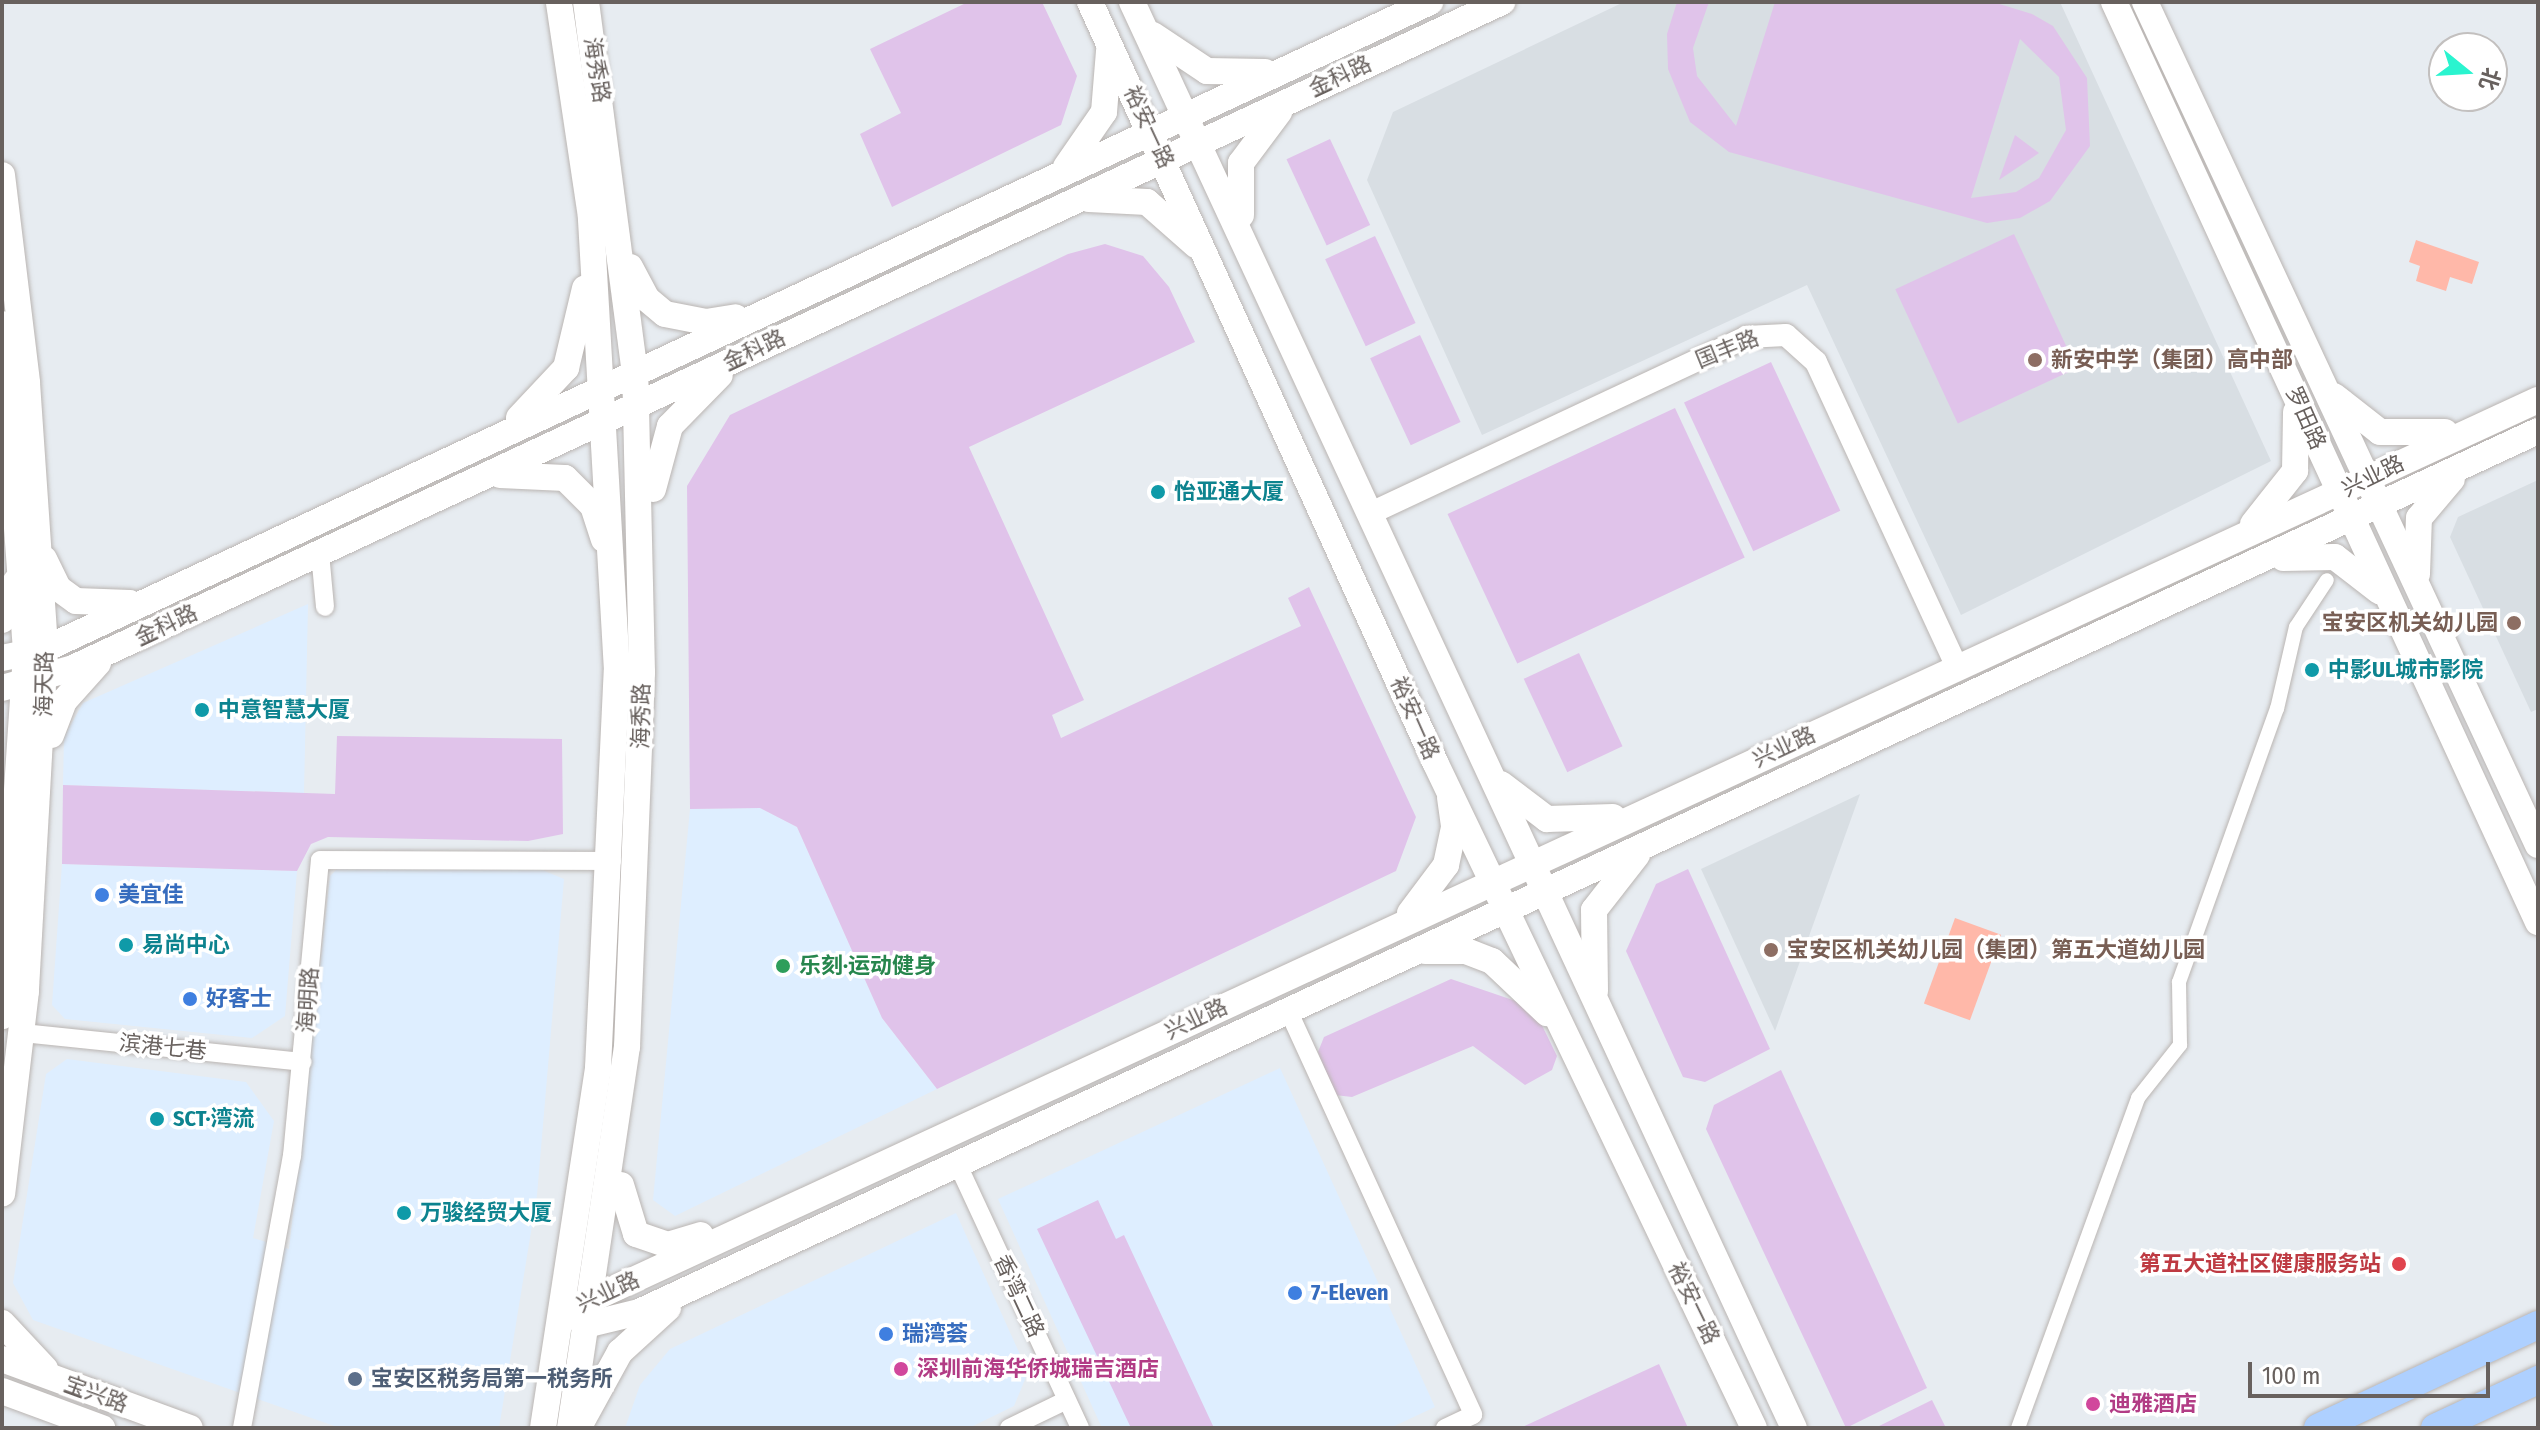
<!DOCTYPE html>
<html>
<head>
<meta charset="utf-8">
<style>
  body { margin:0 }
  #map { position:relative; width:2540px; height:1430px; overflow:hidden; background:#e7ecf1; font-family:"Fira Sans Condensed","Noto Sans SC",sans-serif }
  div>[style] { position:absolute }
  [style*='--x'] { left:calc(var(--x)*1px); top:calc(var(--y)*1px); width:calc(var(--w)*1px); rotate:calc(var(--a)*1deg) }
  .commercial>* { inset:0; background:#deeeff }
  .education>* { inset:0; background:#d8dee3 }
  .green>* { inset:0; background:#e0c3ea; transform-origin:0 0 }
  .water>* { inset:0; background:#ffb8a9; transform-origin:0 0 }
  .roads { filter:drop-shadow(0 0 2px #bab5b2) drop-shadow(0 0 2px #bab5b2) }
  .pedestrian>* { height:14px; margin:-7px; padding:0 7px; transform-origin:7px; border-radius:7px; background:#fff }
  .minor>* { height:18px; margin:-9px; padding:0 9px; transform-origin:9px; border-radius:9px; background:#fff }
  .tertiary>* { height:22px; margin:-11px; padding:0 11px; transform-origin:11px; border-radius:11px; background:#fff }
  .secondary>* { height:26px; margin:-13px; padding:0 13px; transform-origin:13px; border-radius:13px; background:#fff }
  .primary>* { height:28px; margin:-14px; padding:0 14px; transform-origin:14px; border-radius:14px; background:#aed0ff }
  .dots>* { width:22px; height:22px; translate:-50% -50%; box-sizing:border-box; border:4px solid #fff; border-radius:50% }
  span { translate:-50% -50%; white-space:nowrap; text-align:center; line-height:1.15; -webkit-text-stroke:7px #fff; paint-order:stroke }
  .street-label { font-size:22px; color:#68615e }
  .education-label { font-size:22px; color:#785e54; font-weight:700 }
  .left { translate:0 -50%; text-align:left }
  .right { translate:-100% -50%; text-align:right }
  .culture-label { font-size:22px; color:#0d838f; font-weight:700 }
  .shop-label { font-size:22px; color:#366cbe; font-weight:700 }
  .leisure-label { font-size:22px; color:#27864d; font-weight:700 }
  .health-label { font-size:22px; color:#be3a42; font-weight:700 }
  .hotel-label { font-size:22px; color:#b23c85; font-weight:700 }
  .service-label { font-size:22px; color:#4e5e75; font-weight:700 }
  .frame { position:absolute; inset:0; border:4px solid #68615e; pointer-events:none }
  .north { position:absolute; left:2428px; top:32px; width:80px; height:80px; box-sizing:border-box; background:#fff; border:2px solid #c3c0bf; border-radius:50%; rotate:108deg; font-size:22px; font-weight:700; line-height:32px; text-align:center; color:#68615e }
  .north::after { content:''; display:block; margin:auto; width:28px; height:36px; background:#2af4cf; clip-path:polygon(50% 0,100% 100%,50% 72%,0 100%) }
  .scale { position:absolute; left:2248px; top:1362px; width:242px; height:36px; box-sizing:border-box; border:4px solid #68615e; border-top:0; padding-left:10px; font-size:24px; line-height:28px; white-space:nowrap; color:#68615e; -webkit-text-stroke:6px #fff; paint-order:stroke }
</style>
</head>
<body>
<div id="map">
  <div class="commercial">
    <div style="clip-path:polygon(308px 604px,304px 793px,63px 785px,64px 737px,83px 703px)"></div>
    <div style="clip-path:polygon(760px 808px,797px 827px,882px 1018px,937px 1089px,675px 1216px,653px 1200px,690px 809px)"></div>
    <div style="clip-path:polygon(62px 864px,297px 871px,285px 1016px,252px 1038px,65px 1019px,52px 1005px)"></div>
    <div style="clip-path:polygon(341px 865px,540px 869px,564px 879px,537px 1195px,499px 1428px,340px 1428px,33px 1320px,13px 1283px,46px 1074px,67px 1059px,246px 1082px,274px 1121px,253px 1238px,289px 1249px,330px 876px)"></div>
    <div style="clip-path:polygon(1280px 1068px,1435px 1407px,1390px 1428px,1102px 1428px,998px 1199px)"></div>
    <div style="clip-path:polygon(956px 1213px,1028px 1372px,1014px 1406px,969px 1428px,625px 1428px,640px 1385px,670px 1349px)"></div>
  </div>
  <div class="education">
    <div style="clip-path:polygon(1624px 2px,2060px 2px,2271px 461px,1961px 615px,1807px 285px,1482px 435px,1367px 180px,1393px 112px)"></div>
    <div style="clip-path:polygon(2538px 480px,2538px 709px,2531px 712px,2450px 537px,2458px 517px)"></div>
    <div style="clip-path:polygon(1860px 794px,1775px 1031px,1701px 869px)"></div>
  </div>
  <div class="green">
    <div style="clip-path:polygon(968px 2px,1042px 2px,1077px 76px,1061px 125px,892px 207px,860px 134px,901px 113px,870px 49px)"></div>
    <div style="clip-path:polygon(evenodd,1677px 2px,1709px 2px,1693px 48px,1697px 76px,1736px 126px,1775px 2px,1993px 2px,2032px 14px,2053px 26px,2087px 78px,2090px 146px,2050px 201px,2020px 218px,1987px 223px,1729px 152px,1690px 122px,1668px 69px,1667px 34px,1677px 2px,2020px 39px,2059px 77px,2066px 130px,2039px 178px,2016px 192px,1971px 198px,2020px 39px)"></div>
    <div style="clip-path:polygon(2015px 135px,2039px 153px,1999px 180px)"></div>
    <div style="left:1330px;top:139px;width:95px;height:48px;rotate:65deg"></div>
    <div style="left:2014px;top:234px;width:148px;height:131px;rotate:65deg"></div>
    <div style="left:1375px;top:236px;width:96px;height:55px;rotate:65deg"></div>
    <div style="clip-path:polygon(1105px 244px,1143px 256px,1169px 287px,1195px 342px,969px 447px,1084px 700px,1052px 715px,1061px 738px,1301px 626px,1288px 598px,1309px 587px,1416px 817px,1396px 871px,937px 1089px,882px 1018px,797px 827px,760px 808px,690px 809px,687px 486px,730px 415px,1068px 254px)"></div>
    <div style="left:1420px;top:335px;width:96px;height:55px;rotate:65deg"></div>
    <div style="left:1771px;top:362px;width:164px;height:96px;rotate:65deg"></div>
    <div style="left:1675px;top:408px;width:165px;height:251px;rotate:65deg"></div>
    <div style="left:1579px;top:653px;width:103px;height:61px;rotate:65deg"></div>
    <div style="clip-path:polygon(337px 736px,562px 739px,563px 834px,528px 841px,328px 837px,311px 844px,297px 871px,62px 864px,63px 785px,335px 794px)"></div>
    <div style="clip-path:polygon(1688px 869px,1770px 1049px,1705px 1082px,1683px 1077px,1626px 951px,1656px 884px)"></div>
    <div style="clip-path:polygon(1451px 979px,1533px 1007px,1557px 1056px,1552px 1070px,1525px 1085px,1473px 1046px,1352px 1097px,1335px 1095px,1318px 1052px,1324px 1037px)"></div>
    <div style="clip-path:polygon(1781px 1070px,1927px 1388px,1846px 1428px,1706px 1129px,1714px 1105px)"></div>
    <div style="clip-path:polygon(1098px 1200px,1116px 1239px,1124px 1235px,1214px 1428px,1131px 1428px,1037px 1229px)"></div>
    <div style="clip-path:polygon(1659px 1364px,1688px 1428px,1520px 1428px)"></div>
    <div style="clip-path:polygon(1932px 1400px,1946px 1428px,1875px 1428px)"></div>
  </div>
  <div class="water">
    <div style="clip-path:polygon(2416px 240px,2479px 262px,2472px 284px,2450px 277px,2446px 291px,2416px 281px,2420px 266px,2409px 262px)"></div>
    <div style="left:1955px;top:918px;width:49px;height:91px;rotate:20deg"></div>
  </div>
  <div class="roads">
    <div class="pedestrian">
      <div style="--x:2018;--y:1428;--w:351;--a:-70"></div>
      <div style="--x:2138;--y:1098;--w:68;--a:-51.6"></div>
      <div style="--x:2180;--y:1045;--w:63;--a:-90.9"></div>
      <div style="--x:2179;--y:982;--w:290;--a:-70.3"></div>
      <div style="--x:2277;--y:709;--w:84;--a:-77"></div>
      <div style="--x:2296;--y:627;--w:56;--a:-56.6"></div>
    </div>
    <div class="minor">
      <div style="--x:320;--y:553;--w:54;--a:84.7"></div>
      <div style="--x:1288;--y:1010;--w:445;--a:65.4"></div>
      <div style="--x:1473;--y:1415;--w:31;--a:155"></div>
      <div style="--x:22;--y:1033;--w:282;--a:5.9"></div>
      <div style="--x:958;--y:1165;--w:290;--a:65.1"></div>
      <div style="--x:242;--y:1428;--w:277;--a:-79.6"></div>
      <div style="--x:292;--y:1156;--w:297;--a:-84.6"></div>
      <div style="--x:320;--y:860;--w:292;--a:0.2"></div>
      <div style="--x:1009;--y:1428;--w:64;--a:-25.8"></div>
    </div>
    <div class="tertiary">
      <div style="--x:1371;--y:513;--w:414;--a:-25.1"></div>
      <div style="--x:1746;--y:337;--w:40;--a:-2.9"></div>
      <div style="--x:1786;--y:335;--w:40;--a:42"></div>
      <div style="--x:1816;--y:362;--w:336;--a:65.2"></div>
    </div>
    <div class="secondary">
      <div style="--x:1090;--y:2;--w:835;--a:65.58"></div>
      <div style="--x:1435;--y:762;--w:738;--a:64.41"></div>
      <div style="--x:1132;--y:2;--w:1572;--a:65.1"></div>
      <div style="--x:2114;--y:2;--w:1013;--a:65.26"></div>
      <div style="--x:2145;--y:2;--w:930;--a:65.01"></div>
      <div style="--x:1153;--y:35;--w:65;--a:33.7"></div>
      <div style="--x:1207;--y:71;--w:58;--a:1"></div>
      <div style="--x:1066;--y:167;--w:67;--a:-55.4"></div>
      <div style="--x:1104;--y:112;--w:61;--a:-85.3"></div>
      <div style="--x:2;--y:175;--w:209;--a:83.1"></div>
      <div style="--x:27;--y:383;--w:267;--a:86.1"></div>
      <div style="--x:45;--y:649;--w:343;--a:93.2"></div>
      <div style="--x:26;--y:991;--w:204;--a:96.7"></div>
      <div style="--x:1089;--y:199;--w:58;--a:3"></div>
      <div style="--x:1147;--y:202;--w:65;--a:41.3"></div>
      <div style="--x:1241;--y:215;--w:52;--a:-90"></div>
      <div style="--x:1241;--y:163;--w:64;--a:-53.3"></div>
      <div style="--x:630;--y:267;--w:36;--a:62"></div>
      <div style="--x:647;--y:299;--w:23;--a:40"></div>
      <div style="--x:665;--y:314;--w:42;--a:11"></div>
      <div style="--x:706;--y:322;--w:30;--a:-9"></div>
      <div style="--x:2;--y:324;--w:331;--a:85.8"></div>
      <div style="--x:26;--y:654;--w:363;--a:93.8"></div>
      <div style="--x:2334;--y:396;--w:58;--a:38"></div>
      <div style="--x:2380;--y:432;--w:65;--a:0"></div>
      <div style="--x:519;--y:418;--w:69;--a:-46.8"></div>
      <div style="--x:566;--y:368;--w:82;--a:-76.6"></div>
      <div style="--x:500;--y:475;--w:65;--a:2.6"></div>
      <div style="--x:565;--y:478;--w:40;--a:45"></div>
      <div style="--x:593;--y:506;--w:35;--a:72"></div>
      <div style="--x:653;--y:489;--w:65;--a:-74.9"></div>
      <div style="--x:670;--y:426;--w:71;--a:-45.6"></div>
      <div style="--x:2253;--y:524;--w:68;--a:-51.6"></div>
      <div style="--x:2295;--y:471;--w:59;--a:-89"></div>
      <div style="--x:2283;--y:558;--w:52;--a:-1.1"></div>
      <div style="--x:2335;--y:557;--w:56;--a:37.7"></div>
      <div style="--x:44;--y:559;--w:32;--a:64"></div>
      <div style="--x:58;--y:588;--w:22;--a:36"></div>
      <div style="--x:76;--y:601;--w:54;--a:2.1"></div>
      <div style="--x:2417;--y:574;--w:56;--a:-88"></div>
      <div style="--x:2419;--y:518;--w:51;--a:-49.8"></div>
      <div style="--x:2;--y:620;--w:41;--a:-70.3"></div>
      <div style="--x:2;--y:658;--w:44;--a:-11.8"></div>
      <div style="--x:45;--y:649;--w:1529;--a:-25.04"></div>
      <div style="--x:2;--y:688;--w:74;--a:-15.7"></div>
      <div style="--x:73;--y:668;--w:1577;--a:-24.99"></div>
      <div style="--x:51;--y:735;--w:36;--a:-69"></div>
      <div style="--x:64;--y:701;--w:51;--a:-48.2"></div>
      <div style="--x:1501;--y:784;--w:58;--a:37.3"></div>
      <div style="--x:1547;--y:819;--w:66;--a:-1.7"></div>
      <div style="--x:1410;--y:913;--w:60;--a:-53.1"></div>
      <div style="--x:1446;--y:865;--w:40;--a:-78"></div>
      <div style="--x:1454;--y:826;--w:28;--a:-98"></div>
      <div style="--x:1425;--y:951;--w:41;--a:0"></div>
      <div style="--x:1466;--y:951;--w:28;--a:21"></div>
      <div style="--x:1492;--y:961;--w:76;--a:43.4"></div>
      <div style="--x:1595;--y:991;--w:81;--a:-90.7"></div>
      <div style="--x:1594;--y:910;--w:70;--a:-52"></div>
      <div style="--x:621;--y:1185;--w:51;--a:73"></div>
      <div style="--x:636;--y:1234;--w:34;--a:19"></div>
      <div style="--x:668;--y:1245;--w:34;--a:-17"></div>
      <div style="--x:564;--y:1312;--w:2174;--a:-24.8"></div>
      <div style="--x:564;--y:1312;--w:29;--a:25"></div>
      <div style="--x:590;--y:1324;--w:50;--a:-13.8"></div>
      <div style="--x:639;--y:1312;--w:2093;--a:-24.89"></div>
      <div style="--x:2;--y:1323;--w:63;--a:46.9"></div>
      <div style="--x:2;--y:1359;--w:200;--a:20.2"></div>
      <div style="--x:2;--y:1391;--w:107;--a:20.3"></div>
      <div style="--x:582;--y:1421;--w:79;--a:-61.2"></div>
      <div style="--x:620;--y:1352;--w:65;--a:-42.5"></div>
      <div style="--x:543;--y:1428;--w:364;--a:-81.3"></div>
      <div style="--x:598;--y:1068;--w:397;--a:-87.3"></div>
      <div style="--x:617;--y:671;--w:455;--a:-93.3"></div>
      <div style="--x:591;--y:217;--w:217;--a:-98.5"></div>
      <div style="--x:570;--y:1428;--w:385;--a:-81.5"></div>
      <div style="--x:627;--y:1047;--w:375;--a:-87.7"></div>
      <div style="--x:642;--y:672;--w:298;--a:-91.3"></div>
      <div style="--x:635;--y:374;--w:375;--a:-97.5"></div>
    </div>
    <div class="primary">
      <div style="--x:2318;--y:1428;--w:243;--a:-25.1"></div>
      <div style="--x:2435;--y:1428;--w:114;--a:-25"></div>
    </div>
  </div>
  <div class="dots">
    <div style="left:2035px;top:360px;background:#8d6e63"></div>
    <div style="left:1158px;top:492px;background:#0f9aa8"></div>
    <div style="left:2514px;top:623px;background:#8d6e63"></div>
    <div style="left:2312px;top:670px;background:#0f9aa8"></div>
    <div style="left:202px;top:710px;background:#0f9aa8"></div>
    <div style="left:102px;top:895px;background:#3f7fe0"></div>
    <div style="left:126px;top:945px;background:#0f9aa8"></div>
    <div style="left:1771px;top:950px;background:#8d6e63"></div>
    <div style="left:783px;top:966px;background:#2e9e5b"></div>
    <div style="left:190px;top:999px;background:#3f7fe0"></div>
    <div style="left:157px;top:1119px;background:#0f9aa8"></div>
    <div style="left:404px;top:1213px;background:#0f9aa8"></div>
    <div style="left:2399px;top:1264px;background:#e0444e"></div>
    <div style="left:1295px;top:1293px;background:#3f7fe0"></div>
    <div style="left:886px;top:1334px;background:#3f7fe0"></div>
    <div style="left:901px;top:1369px;background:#d1479c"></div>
    <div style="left:355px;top:1379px;background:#5c6f8a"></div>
    <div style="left:2093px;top:1404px;background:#d1479c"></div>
  </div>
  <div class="street-label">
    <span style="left:597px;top:70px;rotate:81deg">海秀路</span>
    <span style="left:1340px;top:76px;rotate:-25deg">金科路</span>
    <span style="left:1149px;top:127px;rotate:65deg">裕安一路</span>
    <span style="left:1727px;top:349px;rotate:-22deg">国丰路</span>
    <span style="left:754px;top:350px;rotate:-25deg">金科路</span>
    <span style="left:2306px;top:418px;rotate:66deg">罗田路</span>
    <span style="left:2373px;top:476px;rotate:-26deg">兴业路</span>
    <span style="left:166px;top:625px;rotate:-25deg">金科路</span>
    <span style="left:44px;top:684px;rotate:-89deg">海天路</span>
    <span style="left:641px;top:716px;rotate:-89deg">海秀路</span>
    <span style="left:1415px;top:718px;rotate:66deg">裕安一路</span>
    <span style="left:1784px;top:747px;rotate:-25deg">兴业路</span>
    <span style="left:308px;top:1000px;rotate:-86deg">海明路</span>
    <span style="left:1196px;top:1019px;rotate:-25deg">兴业路</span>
    <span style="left:163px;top:1047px;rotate:6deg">滨港七巷</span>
    <span style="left:608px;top:1292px;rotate:-25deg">兴业路</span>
    <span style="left:1019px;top:1296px;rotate:65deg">香湾二路</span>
    <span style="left:1694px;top:1303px;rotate:64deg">裕安一路</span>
    <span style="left:96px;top:1394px;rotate:20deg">宝兴路</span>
  </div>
  <div class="education-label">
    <span class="left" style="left:2051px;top:360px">新安中学（集团）高中部</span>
    <span class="right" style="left:2498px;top:623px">宝安区机关幼儿园</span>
    <span class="left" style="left:1787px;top:950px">宝安区机关幼儿园（集团）第五大道幼儿园</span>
  </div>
  <div class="culture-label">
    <span class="left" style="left:1174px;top:492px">怡亚通大厦</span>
    <span class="left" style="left:2328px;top:670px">中影UL城市影院</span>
    <span class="left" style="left:218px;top:710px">中意智慧大厦</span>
    <span class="left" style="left:142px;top:945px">易尚中心</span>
    <span class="left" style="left:173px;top:1119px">SCT·湾流</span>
    <span class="left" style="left:420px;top:1213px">万骏经贸大厦</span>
  </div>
  <div class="shop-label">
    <span class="left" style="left:118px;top:895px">美宜佳</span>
    <span class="left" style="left:206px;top:999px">好客士</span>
    <span class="left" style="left:1311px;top:1293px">7-Eleven</span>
    <span class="left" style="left:902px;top:1334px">瑞湾荟</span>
  </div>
  <div class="leisure-label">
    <span class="left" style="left:799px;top:966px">乐刻·运动健身</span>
  </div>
  <div class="health-label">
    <span class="right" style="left:2381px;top:1264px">第五大道社区健康服务站</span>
  </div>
  <div class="hotel-label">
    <span class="left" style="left:917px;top:1369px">深圳前海华侨城瑞吉酒店</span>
    <span class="left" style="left:2109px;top:1404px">迪雅酒店</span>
  </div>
  <div class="service-label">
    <span class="left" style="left:371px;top:1379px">宝安区税务局第一税务所</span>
  </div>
  <div class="frame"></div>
  <div class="north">北</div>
  <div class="scale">100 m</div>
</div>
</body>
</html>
